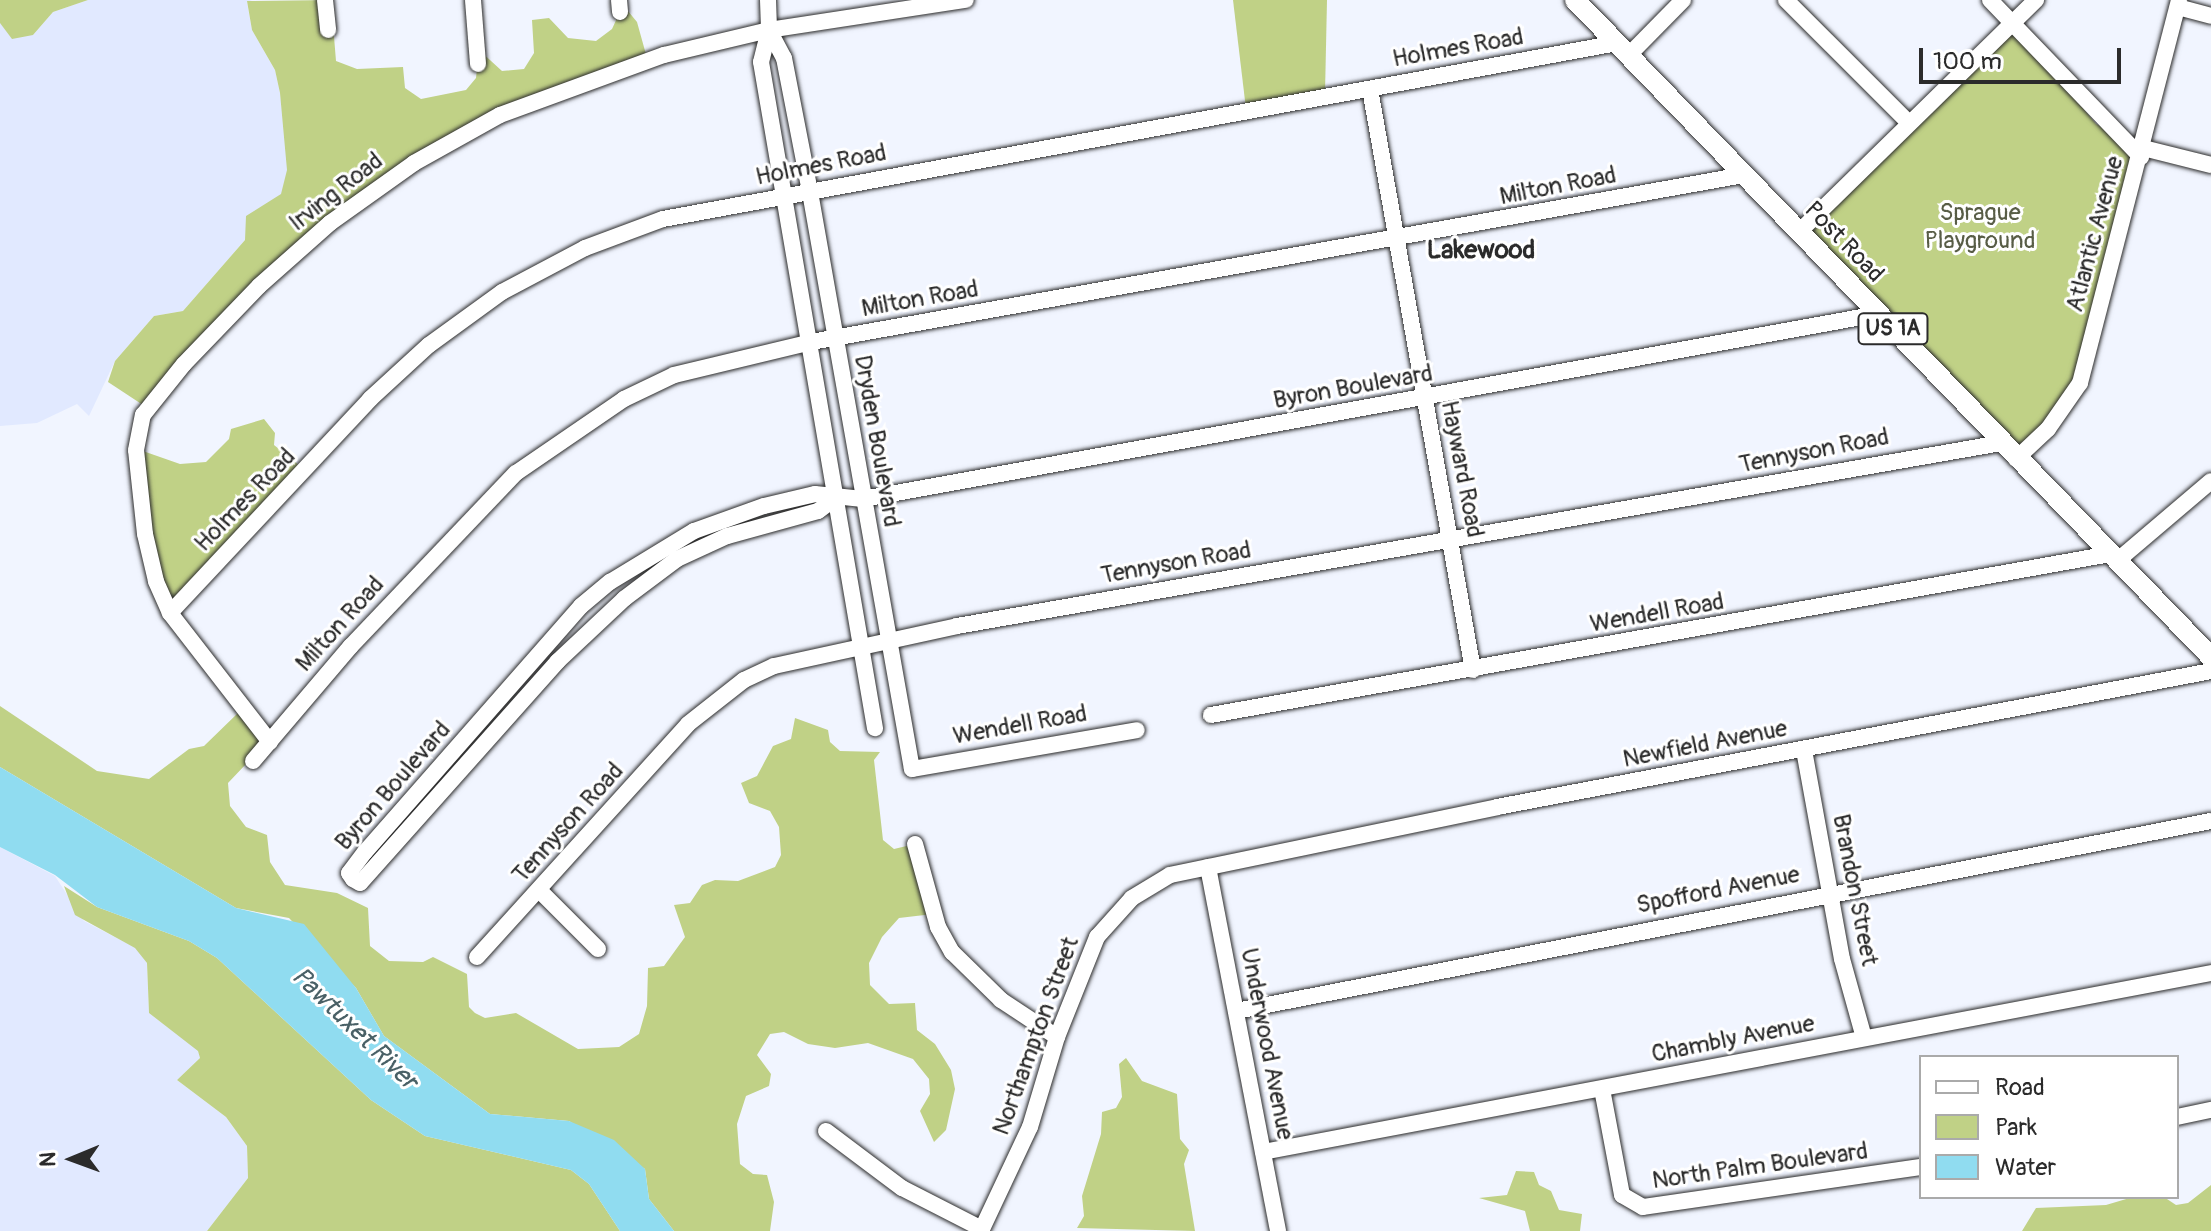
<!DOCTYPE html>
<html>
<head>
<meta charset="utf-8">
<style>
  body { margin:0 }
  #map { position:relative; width:2211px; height:1231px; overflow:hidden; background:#f1f5ff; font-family:Pangolin,sans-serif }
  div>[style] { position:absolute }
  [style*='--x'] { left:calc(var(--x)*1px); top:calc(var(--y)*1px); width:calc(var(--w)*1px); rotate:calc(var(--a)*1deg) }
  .built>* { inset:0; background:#e1e9ff }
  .green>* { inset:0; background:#c0d186 }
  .water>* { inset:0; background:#90dcf0 }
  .roads { filter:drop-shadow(0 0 2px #2b2b2b) drop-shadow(0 0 2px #2b2b2b) }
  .minor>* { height:16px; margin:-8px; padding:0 8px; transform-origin:8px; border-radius:8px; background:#fff }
  .major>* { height:20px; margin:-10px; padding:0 10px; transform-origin:10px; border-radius:10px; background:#fff }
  span { translate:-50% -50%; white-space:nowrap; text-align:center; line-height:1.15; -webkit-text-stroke:6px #fff; paint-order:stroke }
  .shield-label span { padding:2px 6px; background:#fff; border:2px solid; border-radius:6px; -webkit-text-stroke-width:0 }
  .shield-label { font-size:22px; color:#2b2b2b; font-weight:700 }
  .street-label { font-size:24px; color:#2b2b2b }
  .park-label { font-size:24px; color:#585d46 }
  .neighbourhood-label { font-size:26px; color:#2b2b2b; font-weight:700 }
  .water-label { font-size:26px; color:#496066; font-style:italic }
  .legend { position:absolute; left:1919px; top:1055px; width:260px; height:144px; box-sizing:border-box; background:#fff; border:2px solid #aaa; margin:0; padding:10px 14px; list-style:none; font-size:24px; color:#2b2b2b }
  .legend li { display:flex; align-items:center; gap:16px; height:40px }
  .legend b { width:40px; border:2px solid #aaa }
  .north { position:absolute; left:32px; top:1119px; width:80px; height:80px; -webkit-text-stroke:6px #fff; paint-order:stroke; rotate:269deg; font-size:22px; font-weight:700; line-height:32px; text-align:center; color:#2b2b2b }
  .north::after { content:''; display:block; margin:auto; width:28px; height:36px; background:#2b2b2b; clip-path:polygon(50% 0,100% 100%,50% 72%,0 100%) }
  .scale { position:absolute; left:1919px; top:48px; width:202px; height:36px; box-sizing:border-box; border:4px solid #2b2b2b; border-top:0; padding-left:10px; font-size:24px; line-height:28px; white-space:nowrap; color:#2b2b2b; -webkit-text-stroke:6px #fff; paint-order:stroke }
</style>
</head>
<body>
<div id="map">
  <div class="built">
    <div style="clip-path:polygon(88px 0,252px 0,247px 2px,252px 30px,275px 70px,280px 93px,289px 165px,286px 193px,183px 311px,154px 316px,115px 361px,89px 416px,77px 404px,37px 423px,0 426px,0 23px,33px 35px,53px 12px)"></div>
    <div style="clip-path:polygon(0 847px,55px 876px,84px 921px,136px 948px,147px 963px,149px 1013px,198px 1050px,200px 1058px,177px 1080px,226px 1117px,247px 1146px,248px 1178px,207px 1231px,0 1231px)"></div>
  </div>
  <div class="green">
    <div style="clip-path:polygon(0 0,88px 0,53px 12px,33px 35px,12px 39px,0 23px)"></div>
    <div style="clip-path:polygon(331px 0,336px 61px,357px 69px,403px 67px,405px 88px,421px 99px,466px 90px,476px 78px,479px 50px,502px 71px,524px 69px,534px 53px,532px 20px,549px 18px,568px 38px,596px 41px,612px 29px,623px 5px,637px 22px,647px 58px,498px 115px,327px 223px,146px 407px,108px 382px,115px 361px,154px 316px,183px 311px,245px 240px,246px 216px,281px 194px,287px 170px,280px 93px,275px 70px,252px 30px,247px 1px)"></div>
    <div style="clip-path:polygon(1233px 0,1327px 0,1325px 93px,1246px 109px)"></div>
    <div style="clip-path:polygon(2012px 22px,2096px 124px,2140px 146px,2079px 382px,2020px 455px,1800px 234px)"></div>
    <div style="clip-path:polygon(264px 419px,275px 433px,274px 445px,305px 470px,170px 610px,154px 580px,140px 450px,180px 464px,206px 462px,229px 439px,231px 429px)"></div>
    <div style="clip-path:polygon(0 706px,97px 771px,149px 779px,189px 749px,204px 746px,239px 712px,266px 743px,228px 783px,230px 806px,246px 827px,267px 835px,270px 862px,285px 885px,337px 893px,368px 908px,370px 946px,389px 961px,423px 962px,433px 957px,467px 974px,469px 1007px,475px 1013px,485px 1018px,516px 1013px,578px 1049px,619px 1047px,639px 1034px,647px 1006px,648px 968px,664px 966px,685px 937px,674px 905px,690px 903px,702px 885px,715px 880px,738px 881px,775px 867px,781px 855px,779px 827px,770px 811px,749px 803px,741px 783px,757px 776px,773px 746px,791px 739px,795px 718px,828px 730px,830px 742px,840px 751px,880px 752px,874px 760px,883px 840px,894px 849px,915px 844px,933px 914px,899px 918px,882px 937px,869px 963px,870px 985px,889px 1004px,915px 1003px,917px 1030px,935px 1044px,951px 1070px,955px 1089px,946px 1130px,934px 1142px,920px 1111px,930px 1094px,929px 1079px,913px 1059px,868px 1043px,835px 1048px,808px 1044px,784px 1032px,770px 1034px,757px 1055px,771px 1074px,769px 1086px,746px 1096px,737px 1124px,740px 1164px,753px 1174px,767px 1175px,774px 1202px,770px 1231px,674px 1231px,649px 1199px,645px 1169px,569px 1121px,490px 1114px,384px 1036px,356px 988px,289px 918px,236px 908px,0 767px)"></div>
    <div style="clip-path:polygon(64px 886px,97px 907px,189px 941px,217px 958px,371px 1100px,425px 1136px,571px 1170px,589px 1184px,620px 1231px,207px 1231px,248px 1178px,247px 1146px,226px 1117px,177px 1080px,200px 1058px,198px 1051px,149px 1013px,147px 963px,135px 948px,75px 915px)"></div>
    <div style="clip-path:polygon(1126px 1058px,1142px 1081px,1177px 1094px,1180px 1139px,1189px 1150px,1184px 1164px,1195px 1231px,1077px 1228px,1084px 1216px,1082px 1196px,1101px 1134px,1102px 1112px,1116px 1108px,1122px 1097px,1119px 1064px)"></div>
    <div style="clip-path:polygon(1516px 1171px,1534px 1172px,1539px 1185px,1551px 1191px,1559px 1210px,1582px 1214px,1580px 1231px,1530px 1231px,1525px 1211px,1479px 1198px,1507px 1195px)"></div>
    <div style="clip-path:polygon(2211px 1185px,2211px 1231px,2022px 1231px,2036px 1208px,2106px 1205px,2133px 1197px,2164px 1197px,2176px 1205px,2188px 1203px)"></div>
  </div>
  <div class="water">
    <div style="clip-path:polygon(0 767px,236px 908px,304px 924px,356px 988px,384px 1036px,490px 1114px,569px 1121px,614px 1140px,645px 1169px,649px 1199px,674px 1231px,620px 1231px,589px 1184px,571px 1170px,425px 1136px,371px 1100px,217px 958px,189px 941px,97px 907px,55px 875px,0 847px)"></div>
  </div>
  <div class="roads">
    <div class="minor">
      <div style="--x:325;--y:0;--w:30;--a:84"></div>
      <div style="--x:473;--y:0;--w:64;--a:85.5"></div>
      <div style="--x:619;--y:0;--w:12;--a:85"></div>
      <div style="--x:768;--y:0;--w:30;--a:88"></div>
      <div style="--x:769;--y:30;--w:33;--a:104"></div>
      <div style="--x:761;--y:62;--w:676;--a:80.29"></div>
      <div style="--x:1786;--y:0;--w:174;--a:45"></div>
      <div style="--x:1990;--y:0;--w:218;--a:46.1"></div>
      <div style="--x:2178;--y:7;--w:34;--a:15"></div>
      <div style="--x:769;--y:30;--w:32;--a:62"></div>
      <div style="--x:784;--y:58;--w:136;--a:79"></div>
      <div style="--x:810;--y:192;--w:586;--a:79.98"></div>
      <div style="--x:912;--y:769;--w:228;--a:-9.8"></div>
      <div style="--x:1629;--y:55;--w:77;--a:-45.5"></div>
      <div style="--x:1370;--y:89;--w:590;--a:79.95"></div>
      <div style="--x:2143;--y:148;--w:70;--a:14"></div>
      <div style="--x:1799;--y:232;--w:332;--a:-44.4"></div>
      <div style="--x:2016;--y:459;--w:44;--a:-43.2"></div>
      <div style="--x:2048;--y:429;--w:56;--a:-55.2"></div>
      <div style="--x:2080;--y:383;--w:396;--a:-75.5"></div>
      <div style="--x:834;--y:499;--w:20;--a:143"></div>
      <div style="--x:818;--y:511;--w:94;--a:164.6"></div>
      <div style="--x:727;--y:536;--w:55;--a:155.3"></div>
      <div style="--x:677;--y:559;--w:66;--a:143"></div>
      <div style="--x:624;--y:599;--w:91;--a:136.8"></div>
      <div style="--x:558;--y:661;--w:297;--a:131.7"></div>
      <div style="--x:360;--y:883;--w:8;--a:-150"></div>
      <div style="--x:353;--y:879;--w:7;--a:-124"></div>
      <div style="--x:349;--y:873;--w:26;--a:-53"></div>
      <div style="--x:365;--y:852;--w:327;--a:-48.7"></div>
      <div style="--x:581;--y:606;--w:38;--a:-40"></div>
      <div style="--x:610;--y:582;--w:98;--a:-31.3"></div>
      <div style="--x:694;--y:531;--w:74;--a:-19.7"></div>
      <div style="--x:764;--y:506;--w:52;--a:-13.2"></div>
      <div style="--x:815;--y:494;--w:48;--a:5.9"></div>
      <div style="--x:863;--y:499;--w:1032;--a:-10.33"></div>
      <div style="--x:2117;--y:561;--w:123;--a:-40.4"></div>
      <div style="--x:170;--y:613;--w:293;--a:-46.9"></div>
      <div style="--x:370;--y:399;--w:80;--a:-42.5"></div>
      <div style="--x:429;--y:345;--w:90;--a:-36"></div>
      <div style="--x:502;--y:292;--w:94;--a:-27.9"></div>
      <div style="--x:585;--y:248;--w:83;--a:-20.4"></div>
      <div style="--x:663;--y:219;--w:970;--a:-10.45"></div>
      <div style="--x:1211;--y:715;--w:913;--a:-10.15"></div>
      <div style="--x:270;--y:742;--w:163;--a:-127.8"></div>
      <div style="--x:170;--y:613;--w:35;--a:-114"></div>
      <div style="--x:156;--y:581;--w:48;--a:-103.2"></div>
      <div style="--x:145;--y:534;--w:84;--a:-96.1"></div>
      <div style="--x:136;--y:450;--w:36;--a:-79"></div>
      <div style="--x:143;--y:415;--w:65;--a:-51.2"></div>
      <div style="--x:184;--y:364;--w:108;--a:-46.1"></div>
      <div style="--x:259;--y:286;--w:95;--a:-41.6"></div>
      <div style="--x:330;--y:223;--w:103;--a:-35.5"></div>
      <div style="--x:414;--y:163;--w:98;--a:-29.2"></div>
      <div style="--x:500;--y:115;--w:175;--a:-20.1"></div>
      <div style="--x:664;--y:55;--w:108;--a:-13.4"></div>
      <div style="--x:769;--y:30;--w:199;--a:-8.7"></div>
      <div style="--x:1804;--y:750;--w:212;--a:79.7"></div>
      <div style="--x:1842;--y:959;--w:82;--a:74.4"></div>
      <div style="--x:253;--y:761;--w:151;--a:-49.6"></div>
      <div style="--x:351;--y:646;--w:239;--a:-46.4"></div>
      <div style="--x:516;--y:473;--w:131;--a:-34.4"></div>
      <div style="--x:624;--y:399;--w:55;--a:-25.6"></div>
      <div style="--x:674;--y:375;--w:141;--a:-13.5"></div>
      <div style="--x:811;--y:342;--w:948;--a:-10.15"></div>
      <div style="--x:915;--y:844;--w:86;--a:74.5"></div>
      <div style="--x:938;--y:927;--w:29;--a:61"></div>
      <div style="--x:952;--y:952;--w:69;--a:44.4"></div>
      <div style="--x:1001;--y:1000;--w:67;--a:33.5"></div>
      <div style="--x:1208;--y:867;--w:371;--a:79.1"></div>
      <div style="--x:540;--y:891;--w:82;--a:45"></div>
      <div style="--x:477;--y:957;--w:314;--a:-47.8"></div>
      <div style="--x:688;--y:724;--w:71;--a:-38.2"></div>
      <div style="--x:744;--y:680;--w:33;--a:-25"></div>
      <div style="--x:774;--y:666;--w:187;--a:-12.3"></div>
      <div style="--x:957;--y:626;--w:1060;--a:-9.94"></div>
      <div style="--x:1236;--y:1011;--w:993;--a:-11.03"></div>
      <div style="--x:1602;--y:1089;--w:108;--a:79.3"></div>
      <div style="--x:1622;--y:1195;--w:24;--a:30"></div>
      <div style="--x:1643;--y:1207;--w:281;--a:-8.2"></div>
      <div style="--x:2177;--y:1117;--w:35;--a:-12"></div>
      <div style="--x:826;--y:1131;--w:95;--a:36.9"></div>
      <div style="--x:902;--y:1188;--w:90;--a:27.1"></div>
      <div style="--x:1263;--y:1152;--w:965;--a:-10.69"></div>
      <div style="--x:981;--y:1231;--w:115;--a:-64.8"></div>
      <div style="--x:1030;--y:1127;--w:94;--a:-73.3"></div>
      <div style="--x:1057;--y:1037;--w:108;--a:-68.2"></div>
      <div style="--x:1097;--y:937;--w:52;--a:-48.1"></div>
      <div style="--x:1132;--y:898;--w:44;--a:-31.2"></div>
      <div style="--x:1170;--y:875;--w:334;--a:-11.7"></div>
      <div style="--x:1497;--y:807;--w:727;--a:-10.78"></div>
    </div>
    <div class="major">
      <div style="--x:1575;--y:0;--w:914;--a:45.93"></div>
    </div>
  </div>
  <div class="shield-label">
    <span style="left:1893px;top:329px">US 1A</span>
  </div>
  <div class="street-label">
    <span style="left:1458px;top:48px;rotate:-10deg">Holmes Road</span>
    <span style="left:821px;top:165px;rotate:-11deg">Holmes Road</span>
    <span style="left:1558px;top:186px;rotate:-11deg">Milton Road</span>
    <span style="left:336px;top:192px;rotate:-38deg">Irving Road</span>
    <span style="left:2095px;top:234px;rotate:-75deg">Atlantic Avenue</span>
    <span style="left:1844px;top:242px;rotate:46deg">Post Road</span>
    <span style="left:920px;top:299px;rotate:-10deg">Milton Road</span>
    <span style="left:1353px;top:387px;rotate:-10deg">Byron Boulevard</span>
    <span style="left:877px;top:441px;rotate:80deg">Dryden Boulevard</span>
    <span style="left:1814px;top:451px;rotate:-11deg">Tennyson Road</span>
    <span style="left:1462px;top:469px;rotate:79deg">Hayward Road</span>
    <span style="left:245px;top:500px;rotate:-46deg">Holmes Road</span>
    <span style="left:1176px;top:563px;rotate:-10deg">Tennyson Road</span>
    <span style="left:1657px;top:613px;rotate:-10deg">Wendell Road</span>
    <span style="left:340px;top:624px;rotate:-48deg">Milton Road</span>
    <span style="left:1020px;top:725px;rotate:-10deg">Wendell Road</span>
    <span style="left:1705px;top:744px;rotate:-11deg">Newfield Avenue</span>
    <span style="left:393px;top:786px;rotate:-49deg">Byron Boulevard</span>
    <span style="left:568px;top:823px;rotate:-48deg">Tennyson Road</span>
    <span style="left:1718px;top:890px;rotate:-11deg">Spofford Avenue</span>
    <span style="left:1855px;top:890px;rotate:79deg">Brandon Street</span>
    <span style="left:1036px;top:1036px;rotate:-70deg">Northampton Street</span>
    <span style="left:1733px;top:1039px;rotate:-11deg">Chambly Avenue</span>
    <span style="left:1267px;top:1044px;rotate:79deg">Underwood Avenue</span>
    <span style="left:1760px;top:1166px;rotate:-8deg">North Palm Boulevard</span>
  </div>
  <div class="park-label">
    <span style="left:1980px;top:227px">Sprague<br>Playground</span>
  </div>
  <div class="neighbourhood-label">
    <span style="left:1481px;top:251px">Lakewood</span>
  </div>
  <div class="water-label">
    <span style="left:354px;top:1029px;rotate:44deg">Pawtuxet River</span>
  </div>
  <ul class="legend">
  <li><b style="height:10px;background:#fff"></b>Road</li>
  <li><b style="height:22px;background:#c0d186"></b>Park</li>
  <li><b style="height:22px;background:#90dcf0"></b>Water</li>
  </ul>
  <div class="north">N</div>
  <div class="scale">100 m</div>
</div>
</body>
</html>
